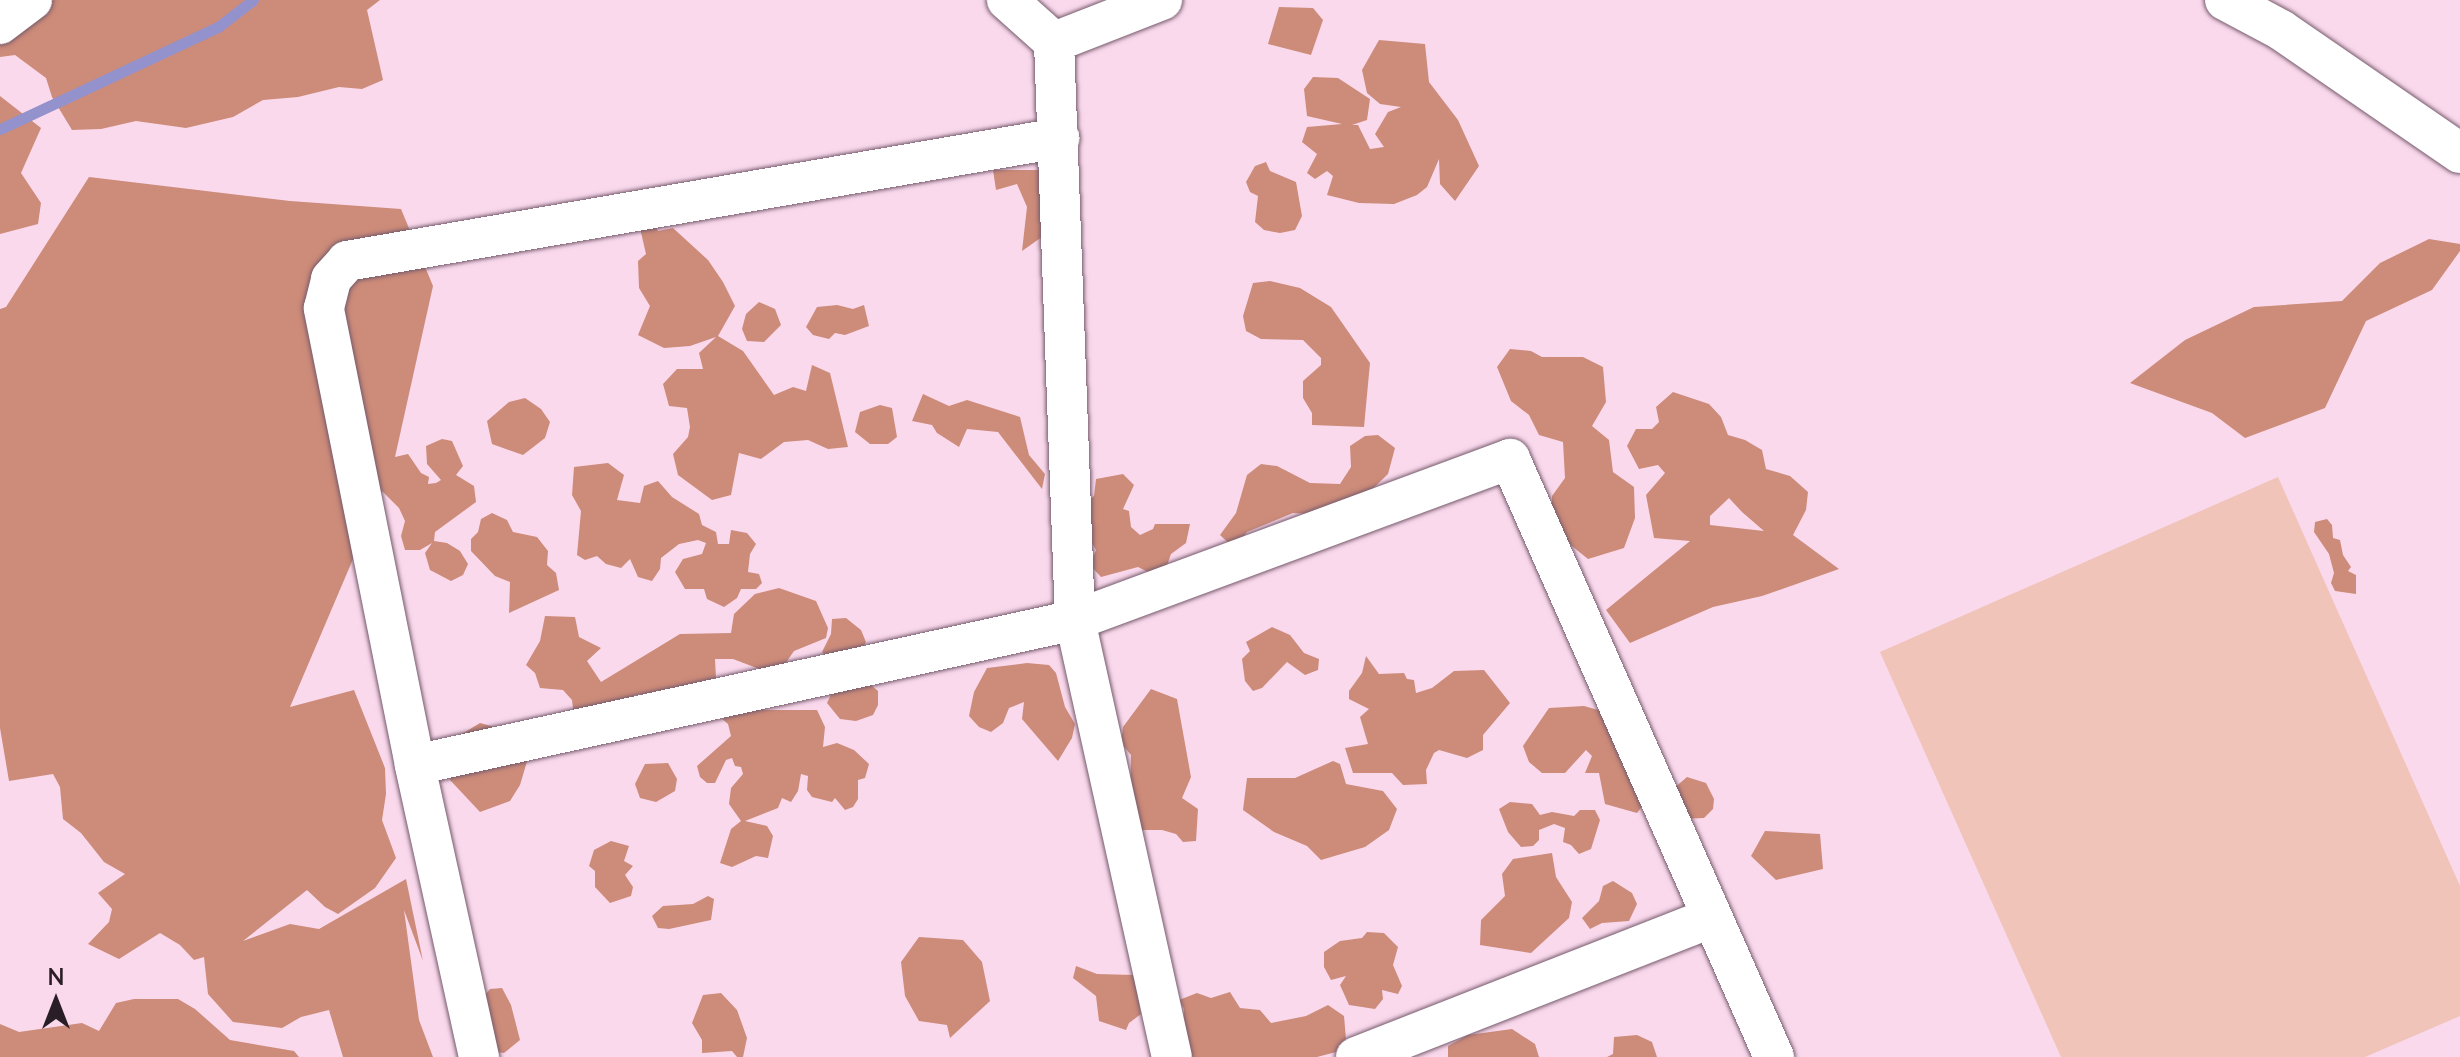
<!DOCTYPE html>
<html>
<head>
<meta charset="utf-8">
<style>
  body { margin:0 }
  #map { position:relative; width:2460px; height:1057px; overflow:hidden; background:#fad9ed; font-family:Lato,sans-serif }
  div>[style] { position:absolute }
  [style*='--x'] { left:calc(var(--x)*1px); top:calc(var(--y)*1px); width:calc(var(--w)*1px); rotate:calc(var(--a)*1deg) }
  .green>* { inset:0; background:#f0c4b8 }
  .forest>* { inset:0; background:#cd8b79 }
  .stream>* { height:11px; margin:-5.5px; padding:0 5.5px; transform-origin:5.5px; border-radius:5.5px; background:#9492cd }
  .roads { filter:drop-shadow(0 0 2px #755a6b) drop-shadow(0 0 2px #755a6b) }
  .street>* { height:40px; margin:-20px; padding:0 20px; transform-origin:20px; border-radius:20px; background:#fff }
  span { translate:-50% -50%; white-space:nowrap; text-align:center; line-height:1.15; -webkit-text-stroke:6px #fad9ed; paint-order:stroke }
  .north { position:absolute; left:16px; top:961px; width:80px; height:80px; -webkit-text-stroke:6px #fad9ed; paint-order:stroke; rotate:0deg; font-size:22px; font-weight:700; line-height:32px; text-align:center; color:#2a1e26 }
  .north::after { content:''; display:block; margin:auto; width:28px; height:36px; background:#2a1e26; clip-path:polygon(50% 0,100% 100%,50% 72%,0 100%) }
</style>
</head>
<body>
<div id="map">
  <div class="green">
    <div style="clip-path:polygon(2278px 477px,2460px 886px,2460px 1016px,2365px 1057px,2061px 1057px,1880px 652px)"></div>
  </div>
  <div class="forest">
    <div style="clip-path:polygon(0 0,380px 0,367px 10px,383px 80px,362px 89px,339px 87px,298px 97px,263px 100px,233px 117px,186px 128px,136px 121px,101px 129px,72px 130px,52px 97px,46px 78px,15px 55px,0 57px)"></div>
    <div style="clip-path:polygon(1279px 7px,1313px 8px,1323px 20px,1311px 55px,1268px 44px)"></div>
    <div style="clip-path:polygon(1379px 40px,1425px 44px,1429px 82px,1458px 120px,1479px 166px,1455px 201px,1440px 184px,1439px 159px,1427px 187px,1417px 195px,1394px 204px,1359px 203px,1327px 195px,1333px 176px,1327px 171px,1315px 179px,1307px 173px,1317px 154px,1302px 142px,1307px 127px,1342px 124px,1307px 116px,1304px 89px,1313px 77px,1338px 78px,1370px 99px,1367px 120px,1352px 125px,1358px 125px,1370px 149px,1384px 147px,1375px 134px,1388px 112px,1401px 107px,1380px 104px,1367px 93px,1362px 70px)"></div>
    <div style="clip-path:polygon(0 96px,41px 128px,21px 173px,41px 203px,38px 224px,0 234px)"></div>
    <div style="clip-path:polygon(1266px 162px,1270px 171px,1296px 182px,1302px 216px,1295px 230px,1280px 233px,1264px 230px,1255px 222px,1258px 196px,1250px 192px,1246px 182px,1255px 166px)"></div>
    <div style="clip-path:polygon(993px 170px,1047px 170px,1049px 232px,1022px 251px,1027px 207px,1017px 184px,996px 190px)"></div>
    <div style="clip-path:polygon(89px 177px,290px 201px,401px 209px,433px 286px,395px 457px,408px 454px,421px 473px,429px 477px,428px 484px,436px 483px,441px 480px,427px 464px,426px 446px,442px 439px,452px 441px,463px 466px,456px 475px,474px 486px,476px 502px,435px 532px,434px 541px,447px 543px,460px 551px,468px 564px,463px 575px,451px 581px,430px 570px,425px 553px,432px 543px,420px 550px,405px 550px,401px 536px,405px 521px,399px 508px,382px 491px,290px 707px,354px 690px,385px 768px,386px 794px,382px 820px,396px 858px,375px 888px,338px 914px,325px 907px,307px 890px,243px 941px,290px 924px,319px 929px,406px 879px,423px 961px,404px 910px,419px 1020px,433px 1057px,343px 1057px,329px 1010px,301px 1017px,282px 1028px,233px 1022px,208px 994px,204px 957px,194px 960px,180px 945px,160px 933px,119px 959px,88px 944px,109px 922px,112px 909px,98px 893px,125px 874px,104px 862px,81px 833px,63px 819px,60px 787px,53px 774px,9px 781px,0 728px,0 309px,6px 307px)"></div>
    <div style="clip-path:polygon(651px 214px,658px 231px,673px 228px,708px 260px,723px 282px,735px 306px,718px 336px,743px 351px,774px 395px,793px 387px,806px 391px,812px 365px,830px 373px,848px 447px,828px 449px,808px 440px,784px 442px,761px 459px,739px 453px,731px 495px,712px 500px,678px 475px,673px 454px,688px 437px,690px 427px,687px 408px,669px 406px,663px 384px,677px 369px,703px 369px,699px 353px,716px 337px,690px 346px,664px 348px,638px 335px,650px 306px,639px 288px,638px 261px,646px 254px,640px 228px)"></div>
    <div style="clip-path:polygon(2429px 239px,2460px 244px,2460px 251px,2432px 290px,2366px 321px,2325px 408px,2245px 438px,2212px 413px,2130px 383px,2185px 340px,2254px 307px,2342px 301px,2380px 263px)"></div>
    <div style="clip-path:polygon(1270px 281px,1300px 288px,1331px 307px,1370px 363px,1364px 427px,1312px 425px,1312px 413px,1303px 398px,1303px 381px,1321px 365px,1321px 358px,1303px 340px,1261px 339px,1246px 331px,1243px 316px,1253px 283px)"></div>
    <div style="clip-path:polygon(759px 302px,775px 309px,781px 325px,764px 342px,747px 341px,742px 329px,746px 314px)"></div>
    <div style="clip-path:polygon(837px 305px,853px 309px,864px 305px,869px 326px,845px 335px,835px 333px,829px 339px,813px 335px,806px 327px,817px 307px)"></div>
    <div style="clip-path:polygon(1510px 349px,1531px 351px,1542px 357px,1583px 357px,1603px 367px,1606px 402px,1592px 426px,1609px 440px,1613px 472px,1634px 487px,1635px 518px,1624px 548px,1588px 559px,1552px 530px,1552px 496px,1565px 478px,1563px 442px,1539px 435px,1529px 415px,1511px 401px,1497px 367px)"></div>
    <div style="clip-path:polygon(evenodd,1673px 392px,1709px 404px,1721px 417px,1728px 435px,1745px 440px,1762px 450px,1766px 469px,1790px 476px,1808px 492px,1806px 510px,1793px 535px,1839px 569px,1762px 596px,1713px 607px,1630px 643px,1606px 610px,1690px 541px,1654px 538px,1646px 495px,1665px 473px,1658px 465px,1639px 469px,1627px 446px,1636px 429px,1652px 429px,1659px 422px,1656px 407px,1673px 392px,1729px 498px,1742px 512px,1764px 531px,1710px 525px,1710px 516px,1729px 498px)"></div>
    <div style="clip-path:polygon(923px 394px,949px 406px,967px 400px,1020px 417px,1029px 455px,1045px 474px,1042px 489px,998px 432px,967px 429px,959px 447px,937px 433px,932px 425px,912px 421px)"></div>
    <div style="clip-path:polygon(525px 398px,541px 409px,550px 422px,545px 438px,523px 455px,492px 444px,487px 421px,509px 402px)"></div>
    <div style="clip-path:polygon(880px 405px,892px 408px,897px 437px,888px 444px,870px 444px,855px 432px,860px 412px)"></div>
    <div style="clip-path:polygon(1378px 435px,1395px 448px,1388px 474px,1361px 500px,1311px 514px,1293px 513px,1247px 532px,1235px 549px,1220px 535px,1236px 513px,1247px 475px,1261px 464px,1277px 466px,1310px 483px,1340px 484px,1351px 467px,1350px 446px,1365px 436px)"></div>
    <div style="clip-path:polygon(608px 463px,624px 475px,617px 500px,640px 503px,644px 486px,658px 481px,672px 497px,699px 514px,702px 525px,716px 532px,718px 544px,729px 544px,731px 530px,747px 533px,756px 544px,750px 554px,748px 572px,759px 574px,762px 583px,756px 589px,741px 589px,737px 598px,724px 607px,707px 599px,704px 589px,685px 589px,675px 572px,683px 559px,702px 554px,706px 543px,698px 540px,679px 544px,661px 558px,660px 569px,652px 581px,638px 577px,630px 559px,621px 568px,606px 564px,597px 556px,585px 560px,577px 555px,581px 511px,572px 495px,574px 467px)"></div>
    <div style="clip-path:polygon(1123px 474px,1134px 485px,1123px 509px,1129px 511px,1131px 527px,1140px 535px,1153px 529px,1155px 524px,1190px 524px,1186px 543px,1171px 554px,1165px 571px,1154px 575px,1138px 567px,1101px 577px,1090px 565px,1096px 550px,1088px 537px,1089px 500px,1094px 496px,1096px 479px)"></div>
    <div style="clip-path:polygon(492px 513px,507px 520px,513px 532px,537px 537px,548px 551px,547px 565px,556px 573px,559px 590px,509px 613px,510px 582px,495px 576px,471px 551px,471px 539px,478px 532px,481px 519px)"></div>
    <div style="clip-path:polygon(2327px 519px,2332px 525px,2333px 538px,2340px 540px,2343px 555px,2351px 567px,2348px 571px,2356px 575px,2356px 594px,2335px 591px,2331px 583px,2334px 573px,2329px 554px,2314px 532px,2315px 522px)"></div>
    <div style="clip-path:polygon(779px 588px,816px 601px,828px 628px,826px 638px,794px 651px,781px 670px,762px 670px,733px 659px,715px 659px,716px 678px,661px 692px,635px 695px,621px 711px,574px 716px,572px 700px,563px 690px,540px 688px,535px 673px,526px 665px,540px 641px,545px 616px,575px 617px,579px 637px,601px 648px,587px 661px,601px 682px,680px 634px,731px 633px,734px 614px,755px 594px)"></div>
    <div style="clip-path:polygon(846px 618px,861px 630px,866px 642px,860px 653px,832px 662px,822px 652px,831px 634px,832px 619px)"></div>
    <div style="clip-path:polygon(1272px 627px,1290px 635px,1304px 653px,1319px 659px,1318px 670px,1305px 675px,1287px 662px,1262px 688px,1253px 691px,1245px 681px,1242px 659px,1250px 651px,1246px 642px)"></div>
    <div style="clip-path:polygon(1366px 656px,1379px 674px,1404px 673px,1407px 679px,1414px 680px,1416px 693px,1432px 688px,1454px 671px,1484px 670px,1510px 703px,1483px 735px,1483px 750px,1467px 758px,1439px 750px,1434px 753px,1426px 770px,1427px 784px,1403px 785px,1392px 773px,1353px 773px,1345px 748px,1368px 744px,1360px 717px,1369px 709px,1349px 699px,1349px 691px,1362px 673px)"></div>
    <div style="clip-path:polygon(1027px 663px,1049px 665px,1056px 673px,1065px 707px,1075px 724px,1072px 738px,1058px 761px,1022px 719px,1024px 702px,1009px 708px,1003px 723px,991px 732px,979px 727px,969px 716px,974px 692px,987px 668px)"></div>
    <div style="clip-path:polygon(865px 680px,878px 691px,878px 705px,873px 715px,856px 721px,840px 719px,827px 703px,836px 684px)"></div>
    <div style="clip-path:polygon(1151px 689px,1177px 699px,1191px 777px,1182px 798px,1198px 809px,1196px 841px,1183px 842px,1176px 834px,1162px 830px,1139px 830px,1130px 799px,1131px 755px,1121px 743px,1123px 727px)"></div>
    <div style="clip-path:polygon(1614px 693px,1647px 800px,1637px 813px,1605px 804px,1599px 773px,1585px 773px,1592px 756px,1586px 750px,1565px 773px,1542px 773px,1529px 762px,1523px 746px,1549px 708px,1584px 706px,1598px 710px)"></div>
    <div style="clip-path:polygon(756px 702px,765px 710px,817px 710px,825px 727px,823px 747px,837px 743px,854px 750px,869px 764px,865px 778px,858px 780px,858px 799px,853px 807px,845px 810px,835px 798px,832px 802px,812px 797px,807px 790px,808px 776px,801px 774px,798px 791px,791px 802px,782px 798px,778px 808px,745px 821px,767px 826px,773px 836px,768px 858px,756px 856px,732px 867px,720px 863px,731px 829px,741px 821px,729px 804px,731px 788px,743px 774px,741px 767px,735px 766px,732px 758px,726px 760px,715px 783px,707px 783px,700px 777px,697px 766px,731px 736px,728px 724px,722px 719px)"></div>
    <div style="clip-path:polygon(480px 723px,513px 732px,528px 758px,520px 785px,510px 801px,480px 812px,450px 780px,447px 743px)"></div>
    <div style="clip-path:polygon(1333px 761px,1340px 764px,1346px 784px,1383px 791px,1397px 809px,1389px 830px,1365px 847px,1321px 860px,1307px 846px,1274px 832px,1243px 810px,1247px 778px,1295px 778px)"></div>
    <div style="clip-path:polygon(668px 763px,677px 779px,675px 791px,656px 802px,640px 798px,635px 784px,645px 764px)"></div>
    <div style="clip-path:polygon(1687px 777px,1706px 783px,1714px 799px,1713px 809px,1704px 818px,1681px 819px,1673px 789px)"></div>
    <div style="clip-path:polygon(1510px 802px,1532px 804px,1540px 815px,1552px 812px,1574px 816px,1580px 810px,1595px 810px,1600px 820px,1591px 849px,1579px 854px,1571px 845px,1563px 842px,1565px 828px,1554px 824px,1539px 830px,1539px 840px,1533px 846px,1521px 847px,1508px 832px,1499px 809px)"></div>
    <div style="clip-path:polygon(1765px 831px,1820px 834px,1823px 869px,1776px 880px,1751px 856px)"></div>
    <div style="clip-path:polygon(611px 841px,629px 846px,624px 861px,633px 866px,625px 875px,633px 887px,631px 896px,610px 903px,595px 887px,595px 871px,589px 866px,594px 850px)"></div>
    <div style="clip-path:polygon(1552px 853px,1556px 877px,1572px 902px,1569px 918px,1531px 953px,1480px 945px,1481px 920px,1505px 896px,1502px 874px,1513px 859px)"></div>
    <div style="clip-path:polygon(1613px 881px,1632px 893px,1637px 904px,1629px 921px,1602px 923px,1590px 929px,1582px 918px,1599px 901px,1603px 886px)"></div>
    <div style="clip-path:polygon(708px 896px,714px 899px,711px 920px,669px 929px,658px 928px,652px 916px,663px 906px,693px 904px)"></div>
    <div style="clip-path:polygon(1367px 932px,1384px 933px,1398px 947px,1393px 965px,1402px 986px,1398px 994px,1382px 990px,1383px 999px,1375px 1009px,1349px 1005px,1340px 985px,1346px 976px,1331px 980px,1324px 967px,1324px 952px,1340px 941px,1362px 938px)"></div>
    <div style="clip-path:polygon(919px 937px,963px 940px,982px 962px,990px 1001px,950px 1038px,947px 1025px,919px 1021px,905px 996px,901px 962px)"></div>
    <div style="clip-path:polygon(1076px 966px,1097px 974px,1134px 975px,1141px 1014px,1129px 1023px,1126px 1030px,1099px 1021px,1096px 996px,1073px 978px)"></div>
    <div style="clip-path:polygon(502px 988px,511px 1005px,520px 1040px,504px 1053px,490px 1051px,476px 1005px,490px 989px)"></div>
    <div style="clip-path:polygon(1230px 992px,1240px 1008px,1260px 1010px,1271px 1023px,1306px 1016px,1328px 1005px,1344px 1016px,1346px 1039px,1340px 1051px,1317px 1057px,1182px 1057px,1184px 1009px,1179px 1000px,1197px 993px,1211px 998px)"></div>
    <div style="clip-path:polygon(721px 993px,737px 1010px,747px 1038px,743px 1057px,737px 1057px,732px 1051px,702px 1053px,702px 1040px,692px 1023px,703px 995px)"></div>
    <div style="clip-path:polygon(134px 999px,178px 999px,195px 1009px,230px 1040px,294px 1051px,299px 1057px,0 1057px,0 1024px,19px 1032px,82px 1023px,99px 1031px,116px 1003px)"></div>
    <div style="clip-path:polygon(1512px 1029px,1535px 1044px,1539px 1057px,1448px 1057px,1448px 1046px,1468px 1035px)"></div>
    <div style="clip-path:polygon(1637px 1035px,1652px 1042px,1657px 1057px,1607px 1057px,1613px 1054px,1614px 1037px)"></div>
  </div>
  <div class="stream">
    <div style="--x:0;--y:129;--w:241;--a:-25.1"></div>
    <div style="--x:218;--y:27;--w:44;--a:-37.6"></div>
  </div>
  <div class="roads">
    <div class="street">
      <div style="--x:1007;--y:0;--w:63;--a:41.8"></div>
      <div style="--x:1054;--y:42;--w:578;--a:87.92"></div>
      <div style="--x:1075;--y:620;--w:448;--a:77.5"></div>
      <div style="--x:2225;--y:0;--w:64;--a:28.2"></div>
      <div style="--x:2281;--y:30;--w:217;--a:34.5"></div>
      <div style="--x:0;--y:24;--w:40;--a:-37"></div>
      <div style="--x:1054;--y:42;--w:116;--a:-21.3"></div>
      <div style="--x:415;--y:765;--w:676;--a:-12.39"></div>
      <div style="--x:1075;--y:620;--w:464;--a:-20.3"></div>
      <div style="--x:1510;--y:459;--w:654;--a:66.18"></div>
      <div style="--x:479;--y:1057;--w:299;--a:-102.4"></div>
      <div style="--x:415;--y:765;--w:466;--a:-101.3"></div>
      <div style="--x:324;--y:308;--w:30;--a:-76"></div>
      <div style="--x:331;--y:279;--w:24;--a:-48"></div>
      <div style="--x:347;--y:261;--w:723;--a:-9.8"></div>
      <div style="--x:1356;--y:1057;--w:381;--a:-21.4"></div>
    </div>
  </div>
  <div class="north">N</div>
</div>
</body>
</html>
